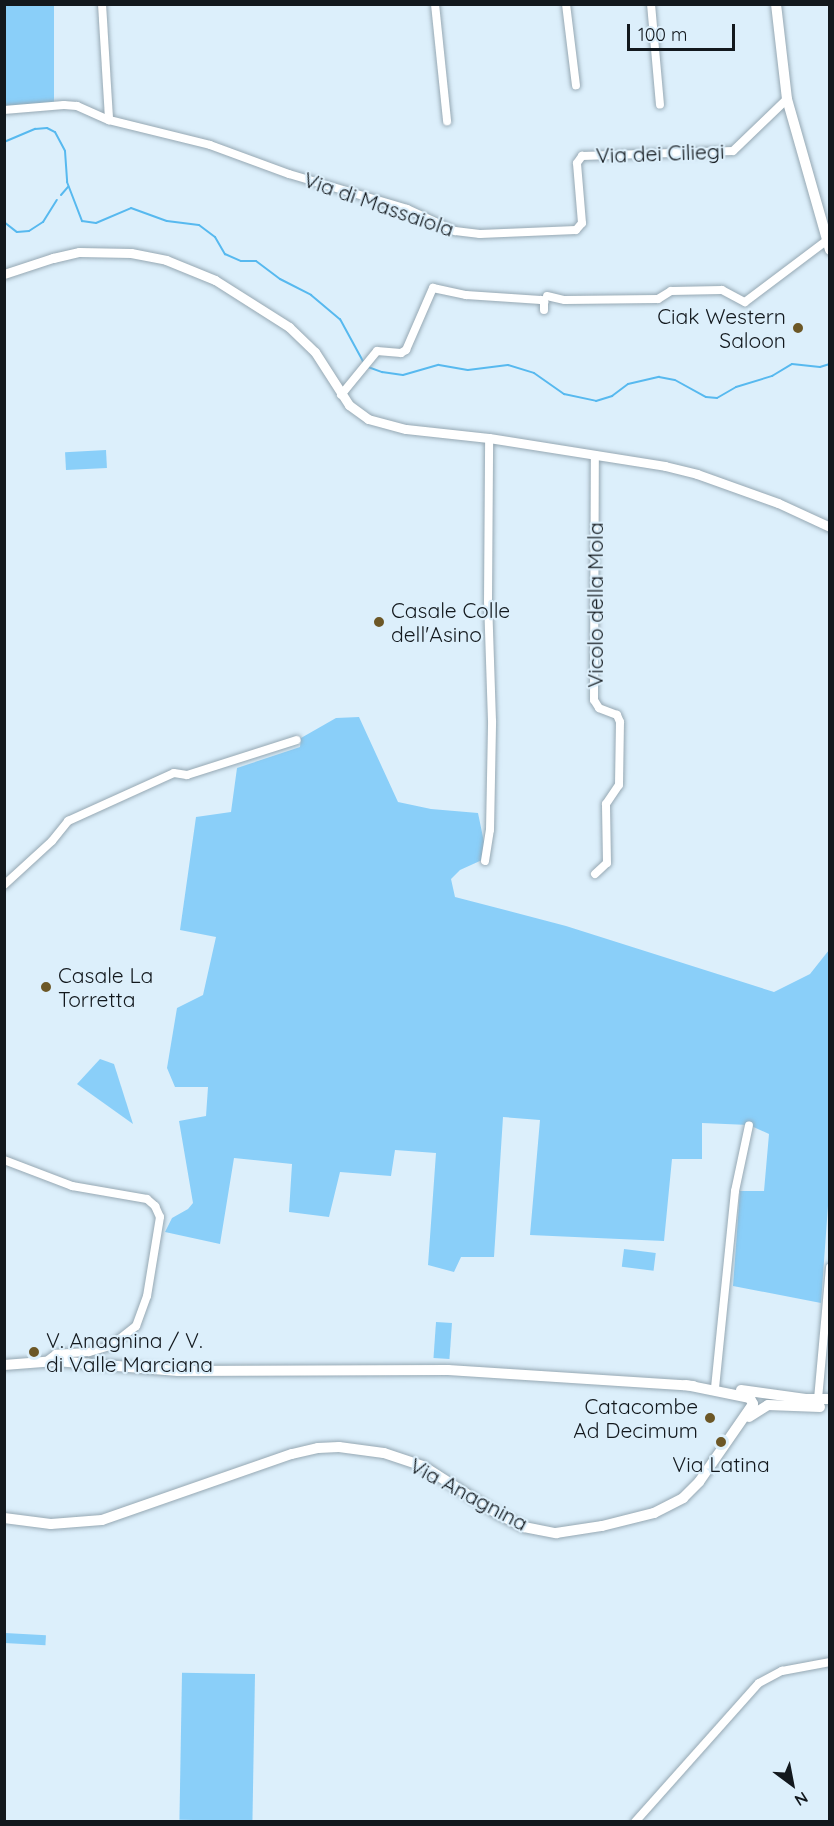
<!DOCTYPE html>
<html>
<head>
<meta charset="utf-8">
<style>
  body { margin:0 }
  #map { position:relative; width:834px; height:1826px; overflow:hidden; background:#dceffb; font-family:Quicksand,sans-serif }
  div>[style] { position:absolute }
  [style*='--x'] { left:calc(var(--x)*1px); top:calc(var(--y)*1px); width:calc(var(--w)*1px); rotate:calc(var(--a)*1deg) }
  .green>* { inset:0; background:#8acff9; transform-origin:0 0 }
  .stream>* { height:2px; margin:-1px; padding:0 1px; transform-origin:1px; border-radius:1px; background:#57b9ef }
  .roads { filter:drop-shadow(0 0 2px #96a8b3) drop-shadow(0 0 2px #96a8b3) }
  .minor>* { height:8px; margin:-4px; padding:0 4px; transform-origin:4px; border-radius:4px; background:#fff }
  .tertiary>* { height:9px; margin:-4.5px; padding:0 4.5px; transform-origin:4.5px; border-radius:4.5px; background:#fff }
  .secondary>* { height:10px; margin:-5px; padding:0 5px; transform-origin:5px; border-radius:5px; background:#fff }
  .dots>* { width:16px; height:16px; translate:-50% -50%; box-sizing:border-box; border:3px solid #dceffb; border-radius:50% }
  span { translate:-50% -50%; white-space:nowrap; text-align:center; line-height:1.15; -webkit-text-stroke:4.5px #dceffb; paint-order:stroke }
  .street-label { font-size:21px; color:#12181d }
  .poi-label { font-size:21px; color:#12181d }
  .right { translate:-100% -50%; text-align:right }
  .left { translate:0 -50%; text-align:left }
  .frame { position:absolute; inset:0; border:6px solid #12181d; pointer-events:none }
  .north { position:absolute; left:762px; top:1754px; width:60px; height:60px; -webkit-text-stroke:4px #dceffb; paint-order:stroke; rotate:148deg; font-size:16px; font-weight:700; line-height:24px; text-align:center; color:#12181d }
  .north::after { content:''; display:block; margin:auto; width:21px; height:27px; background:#12181d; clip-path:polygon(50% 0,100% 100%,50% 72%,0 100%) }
  .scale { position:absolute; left:627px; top:24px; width:108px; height:27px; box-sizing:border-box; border:3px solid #12181d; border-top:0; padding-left:8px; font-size:18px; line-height:21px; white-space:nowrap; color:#12181d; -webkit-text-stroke:4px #dceffb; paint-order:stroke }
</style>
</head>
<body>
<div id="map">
  <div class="green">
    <div style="left:4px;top:5px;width:50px;height:105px"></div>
    <div style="left:106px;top:450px;width:18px;height:41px;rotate:87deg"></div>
    <div style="clip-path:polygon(359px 717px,398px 802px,431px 809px,478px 813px,485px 847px,482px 860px,460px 870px,451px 879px,455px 897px,566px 926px,774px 992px,810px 974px,829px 950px,830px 1178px,821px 1303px,733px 1286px,740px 1191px,764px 1191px,769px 1134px,749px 1125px,702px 1123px,702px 1159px,672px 1159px,664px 1241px,530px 1235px,540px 1120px,503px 1117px,494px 1257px,461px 1257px,454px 1272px,428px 1265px,436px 1153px,395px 1150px,391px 1176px,340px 1172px,329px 1217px,289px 1212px,292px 1164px,234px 1158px,220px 1244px,165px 1232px,172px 1218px,188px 1209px,193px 1203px,179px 1121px,206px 1116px,208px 1087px,175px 1087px,167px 1068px,177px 1008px,203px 995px,216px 937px,180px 930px,196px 817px,231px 812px,237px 768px,300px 747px,301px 738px,336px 718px)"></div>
    <div style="clip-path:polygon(100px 1059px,114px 1064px,133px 1124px,77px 1084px)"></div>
    <div style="left:624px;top:1249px;width:32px;height:18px;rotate:7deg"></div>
    <div style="left:436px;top:1322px;width:16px;height:36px;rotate:4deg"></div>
    <div style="left:5px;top:1633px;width:41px;height:10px;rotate:3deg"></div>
    <div style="left:255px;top:1674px;width:147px;height:73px;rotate:91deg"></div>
  </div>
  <div class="stream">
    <div style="--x:4;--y:142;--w:34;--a:-23"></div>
    <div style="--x:35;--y:129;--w:12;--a:-5"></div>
    <div style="--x:47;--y:128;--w:9;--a:27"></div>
    <div style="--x:55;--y:132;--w:21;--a:62"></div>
    <div style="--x:65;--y:151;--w:31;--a:86"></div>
    <div style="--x:67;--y:182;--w:42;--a:69"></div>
    <div style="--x:82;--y:221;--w:14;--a:8"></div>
    <div style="--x:96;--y:223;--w:38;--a:-23"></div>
    <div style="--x:131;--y:208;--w:38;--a:20"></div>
    <div style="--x:167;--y:221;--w:32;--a:7"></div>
    <div style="--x:199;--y:225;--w:20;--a:37"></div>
    <div style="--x:215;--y:237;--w:20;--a:60"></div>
    <div style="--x:225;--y:254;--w:17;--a:24"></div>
    <div style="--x:241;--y:261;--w:15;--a:0"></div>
    <div style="--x:256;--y:261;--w:30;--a:37"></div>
    <div style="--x:280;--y:279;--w:35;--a:27"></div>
    <div style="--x:311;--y:295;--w:38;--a:40"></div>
    <div style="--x:340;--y:319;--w:50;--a:61.4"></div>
    <div style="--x:61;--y:195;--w:11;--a:-49"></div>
    <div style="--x:4;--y:222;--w:16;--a:38"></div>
    <div style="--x:17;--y:232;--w:12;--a:-5"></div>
    <div style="--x:29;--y:231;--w:17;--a:-33"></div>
    <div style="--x:43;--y:222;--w:26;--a:-58"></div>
    <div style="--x:368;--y:367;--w:15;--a:20"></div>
    <div style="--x:382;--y:372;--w:21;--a:8"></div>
    <div style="--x:403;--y:375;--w:37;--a:-16"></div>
    <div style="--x:439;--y:365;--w:29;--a:10"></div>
    <div style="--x:468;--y:370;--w:40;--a:-7.1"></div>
    <div style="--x:508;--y:365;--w:27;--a:17"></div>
    <div style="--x:534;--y:373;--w:37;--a:35"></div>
    <div style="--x:564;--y:394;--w:33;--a:12"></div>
    <div style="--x:596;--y:401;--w:17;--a:-17"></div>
    <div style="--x:612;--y:396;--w:20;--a:-37"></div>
    <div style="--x:628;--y:384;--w:32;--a:-13"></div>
    <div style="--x:659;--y:377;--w:16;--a:11"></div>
    <div style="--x:675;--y:380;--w:35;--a:29"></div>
    <div style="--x:706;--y:397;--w:11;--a:5"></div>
    <div style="--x:717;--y:398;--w:22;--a:-30"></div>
    <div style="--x:736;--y:387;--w:38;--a:-17"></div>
    <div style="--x:772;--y:376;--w:23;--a:-31"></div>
    <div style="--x:792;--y:364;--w:28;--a:6"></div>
    <div style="--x:820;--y:367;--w:10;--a:-17"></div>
    <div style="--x:830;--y:394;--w:6;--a:90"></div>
  </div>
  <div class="roads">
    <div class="minor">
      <div style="--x:102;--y:4;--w:116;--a:86.5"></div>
      <div style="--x:435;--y:4;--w:118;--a:84.1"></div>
      <div style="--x:566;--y:4;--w:82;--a:83"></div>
      <div style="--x:651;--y:4;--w:101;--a:84.9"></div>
      <div style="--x:4;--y:110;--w:60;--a:-4.8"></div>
      <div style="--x:64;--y:105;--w:13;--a:4"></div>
      <div style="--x:77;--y:106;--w:35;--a:24"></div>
      <div style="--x:109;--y:120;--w:104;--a:13.9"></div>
      <div style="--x:210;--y:145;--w:84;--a:20.2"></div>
      <div style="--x:289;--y:174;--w:123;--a:16.5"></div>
      <div style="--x:407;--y:209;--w:53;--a:24.6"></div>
      <div style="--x:455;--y:231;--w:25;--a:7"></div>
      <div style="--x:480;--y:234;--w:96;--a:-2.4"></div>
      <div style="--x:576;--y:230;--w:9;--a:-49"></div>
      <div style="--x:582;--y:223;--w:60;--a:-94.8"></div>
      <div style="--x:577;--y:163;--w:9;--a:-54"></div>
      <div style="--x:582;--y:156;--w:151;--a:-1.9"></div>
      <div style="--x:733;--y:151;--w:75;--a:-43.9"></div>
      <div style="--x:547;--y:296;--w:18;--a:13"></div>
      <div style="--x:565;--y:300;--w:93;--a:-0.6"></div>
      <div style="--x:658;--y:299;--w:15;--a:-32"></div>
      <div style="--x:671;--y:291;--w:51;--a:-1.1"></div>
      <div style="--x:722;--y:290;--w:26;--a:28"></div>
      <div style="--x:745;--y:302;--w:101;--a:-37"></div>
      <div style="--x:341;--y:395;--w:57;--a:-50.7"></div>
      <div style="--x:377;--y:351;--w:24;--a:5"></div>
      <div style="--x:401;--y:353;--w:6;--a:-31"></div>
      <div style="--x:406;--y:350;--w:68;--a:-66.5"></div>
      <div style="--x:433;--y:288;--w:34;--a:12"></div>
      <div style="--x:466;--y:295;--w:75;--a:3.8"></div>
      <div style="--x:541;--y:300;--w:4;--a:34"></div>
      <div style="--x:544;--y:302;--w:8;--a:90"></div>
      <div style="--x:485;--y:861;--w:31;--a:-81"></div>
      <div style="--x:490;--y:830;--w:109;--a:-88.9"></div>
      <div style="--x:492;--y:721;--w:120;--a:-91.9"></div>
      <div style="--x:488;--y:601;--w:163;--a:-89.6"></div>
      <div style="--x:595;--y:874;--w:16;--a:-43"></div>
      <div style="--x:607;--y:863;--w:59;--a:-91"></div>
      <div style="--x:606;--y:804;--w:23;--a:-56"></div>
      <div style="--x:619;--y:785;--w:63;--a:-89.1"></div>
      <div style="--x:620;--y:722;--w:8;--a:-113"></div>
      <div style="--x:617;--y:715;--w:19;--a:-159"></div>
      <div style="--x:599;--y:708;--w:9;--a:-122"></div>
      <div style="--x:594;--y:700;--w:245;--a:-89.8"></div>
      <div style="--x:4;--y:885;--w:65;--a:-42.5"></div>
      <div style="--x:52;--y:841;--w:26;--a:-51"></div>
      <div style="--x:68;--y:821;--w:116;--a:-24.4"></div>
      <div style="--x:174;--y:773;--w:13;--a:9"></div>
      <div style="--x:187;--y:775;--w:115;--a:-17.7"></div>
      <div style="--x:4;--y:1160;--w:73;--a:20.9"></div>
      <div style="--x:72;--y:1186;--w:76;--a:9.8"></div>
      <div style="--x:147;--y:1199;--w:11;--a:41"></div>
      <div style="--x:155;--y:1206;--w:12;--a:66"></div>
      <div style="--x:160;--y:1217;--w:80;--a:99.3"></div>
      <div style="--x:147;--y:1296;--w:32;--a:110"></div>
      <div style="--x:136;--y:1326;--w:33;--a:142"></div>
      <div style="--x:110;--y:1346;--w:22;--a:164"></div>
      <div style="--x:89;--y:1352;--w:33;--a:177"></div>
      <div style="--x:56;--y:1354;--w:10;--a:143"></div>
      <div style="--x:715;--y:1388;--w:198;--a:-84.2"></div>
      <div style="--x:735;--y:1191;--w:67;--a:-78"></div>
      <div style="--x:818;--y:1399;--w:132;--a:-84.8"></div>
      <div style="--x:635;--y:1822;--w:186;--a:-48.3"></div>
      <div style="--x:759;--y:1683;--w:26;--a:-28"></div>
      <div style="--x:782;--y:1671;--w:49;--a:-10.6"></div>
    </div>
    <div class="tertiary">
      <div style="--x:4;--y:274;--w:52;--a:-18.1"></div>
      <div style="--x:53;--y:258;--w:27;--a:-13"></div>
      <div style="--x:79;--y:252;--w:52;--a:1.1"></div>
      <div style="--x:131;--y:253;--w:36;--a:11"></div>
      <div style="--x:166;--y:260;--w:53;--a:22.2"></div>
      <div style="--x:215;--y:280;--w:88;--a:32.4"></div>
      <div style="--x:289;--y:327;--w:36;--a:44"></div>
      <div style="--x:315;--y:352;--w:63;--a:57.3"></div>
      <div style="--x:349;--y:405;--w:24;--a:36"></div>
      <div style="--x:368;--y:419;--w:39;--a:15"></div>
      <div style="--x:406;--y:429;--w:83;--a:6.2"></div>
      <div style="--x:489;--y:438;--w:178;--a:9"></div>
      <div style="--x:665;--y:466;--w:33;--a:14"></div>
      <div style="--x:697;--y:474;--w:86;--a:19.7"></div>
      <div style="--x:778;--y:503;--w:57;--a:24.8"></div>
    </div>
    <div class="secondary">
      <div style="--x:776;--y:4;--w:96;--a:83.4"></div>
      <div style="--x:787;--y:99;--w:157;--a:74.1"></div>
      <div style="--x:4;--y:1365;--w:52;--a:-4.4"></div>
      <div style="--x:56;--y:1361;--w:122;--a:4.7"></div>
      <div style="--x:178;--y:1371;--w:270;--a:-0.2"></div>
      <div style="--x:448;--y:1370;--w:246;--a:3.7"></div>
      <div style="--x:741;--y:1390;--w:67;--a:7.8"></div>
      <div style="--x:807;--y:1399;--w:23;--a:0"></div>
      <div style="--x:749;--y:1417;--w:22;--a:-32"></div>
      <div style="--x:768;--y:1405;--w:52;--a:2.2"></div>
      <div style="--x:4;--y:1518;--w:47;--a:7.3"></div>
      <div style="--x:51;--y:1524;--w:51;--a:-4.5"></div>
      <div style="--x:102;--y:1520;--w:201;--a:-19.2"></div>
      <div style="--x:292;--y:1454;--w:27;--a:-13"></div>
      <div style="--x:318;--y:1448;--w:21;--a:-3"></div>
      <div style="--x:339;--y:1447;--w:45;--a:7.6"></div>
      <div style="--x:384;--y:1453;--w:41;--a:18.4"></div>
      <div style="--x:423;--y:1466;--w:89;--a:32.6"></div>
      <div style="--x:498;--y:1514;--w:29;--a:27"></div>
      <div style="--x:524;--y:1527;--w:33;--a:11"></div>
      <div style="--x:556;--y:1533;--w:47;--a:-8.7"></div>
      <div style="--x:602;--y:1526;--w:54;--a:-14"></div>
      <div style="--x:654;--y:1513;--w:33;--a:-27"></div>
      <div style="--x:683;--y:1498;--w:23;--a:-45"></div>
      <div style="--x:699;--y:1482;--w:95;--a:-55.3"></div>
      <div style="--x:753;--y:1404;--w:7;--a:-117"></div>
      <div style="--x:750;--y:1398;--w:65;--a:-168.5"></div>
    </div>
  </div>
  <div class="dots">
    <div style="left:798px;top:328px;background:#6c5726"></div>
    <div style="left:379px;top:622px;background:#6c5726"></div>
    <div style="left:46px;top:987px;background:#6c5726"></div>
    <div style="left:34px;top:1352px;background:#6c5726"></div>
    <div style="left:710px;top:1418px;background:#6c5726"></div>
    <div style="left:721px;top:1442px;background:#6c5726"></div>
  </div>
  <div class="street-label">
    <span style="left:660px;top:153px;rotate:-2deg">Via dei Ciliegi</span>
    <span style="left:379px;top:204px;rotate:19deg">Via di Massaiola</span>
    <span style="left:595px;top:605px;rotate:-90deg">Vicolo della Mola</span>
    <span style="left:469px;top:1494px;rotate:28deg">Via Anagnina</span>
  </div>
  <div class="poi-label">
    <span class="right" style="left:786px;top:328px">Ciak Western<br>Saloon</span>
    <span class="left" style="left:391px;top:622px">Casale Colle<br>dell'Asino</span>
    <span class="left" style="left:58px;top:987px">Casale La<br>Torretta</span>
    <span class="left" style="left:46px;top:1352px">V. Anagnina / V.<br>di Valle Marciana</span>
    <span class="right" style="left:698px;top:1418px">Catacombe<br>Ad Decimum</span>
    <span style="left:721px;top:1464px">Via Latina</span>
  </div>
  <div class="frame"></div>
  <div class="north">N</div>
  <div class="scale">100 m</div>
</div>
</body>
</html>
